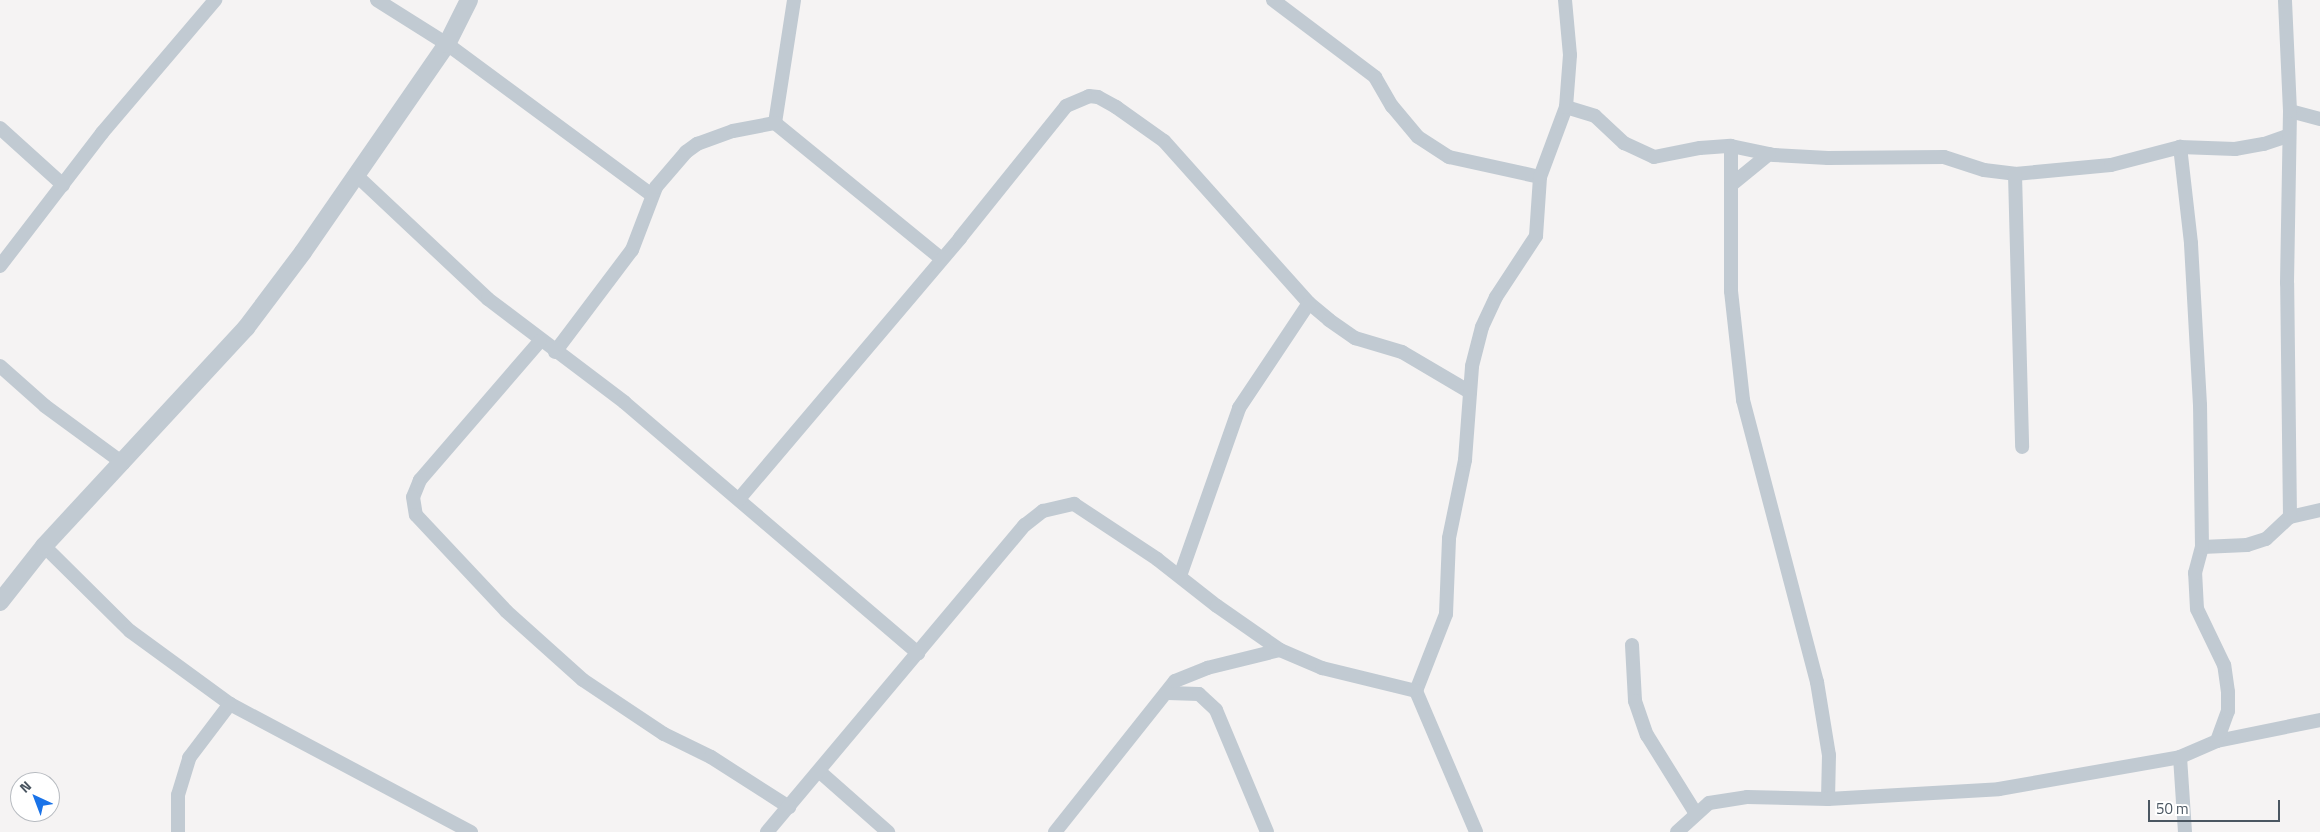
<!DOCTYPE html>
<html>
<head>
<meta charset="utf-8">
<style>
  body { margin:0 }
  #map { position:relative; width:2320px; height:832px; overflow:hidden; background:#f5f3f3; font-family:"Titillium Web",sans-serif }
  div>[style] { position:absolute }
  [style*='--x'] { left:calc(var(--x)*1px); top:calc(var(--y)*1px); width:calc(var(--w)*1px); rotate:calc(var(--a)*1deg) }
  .minor>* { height:14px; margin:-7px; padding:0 7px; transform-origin:7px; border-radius:7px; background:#c1cad2 }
  .tertiary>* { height:18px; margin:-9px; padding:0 9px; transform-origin:9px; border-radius:9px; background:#c1cad2 }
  span { translate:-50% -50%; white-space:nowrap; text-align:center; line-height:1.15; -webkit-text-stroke:5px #fff; paint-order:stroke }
  .north { position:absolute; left:10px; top:772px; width:50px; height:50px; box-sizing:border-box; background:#fff; border:1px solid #b7bbc0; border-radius:50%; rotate:317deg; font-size:14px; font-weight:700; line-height:20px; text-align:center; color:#4a5661 }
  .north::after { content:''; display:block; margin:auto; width:18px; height:22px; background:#1a73e8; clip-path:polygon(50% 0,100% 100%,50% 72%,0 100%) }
  .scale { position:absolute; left:2148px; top:800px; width:132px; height:22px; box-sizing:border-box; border:2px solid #4a5661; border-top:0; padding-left:6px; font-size:15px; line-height:18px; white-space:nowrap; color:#4a5661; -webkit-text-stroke:4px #fff; paint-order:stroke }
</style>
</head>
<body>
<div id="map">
  <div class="minor">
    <div style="--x:377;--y:0;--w:83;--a:32.2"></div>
    <div style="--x:447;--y:44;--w:255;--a:36.4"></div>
    <div style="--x:1273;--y:0;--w:128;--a:37"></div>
    <div style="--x:1375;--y:77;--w:34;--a:60"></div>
    <div style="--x:1392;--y:106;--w:40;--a:50"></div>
    <div style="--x:1418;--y:137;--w:37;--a:33"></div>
    <div style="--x:1449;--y:157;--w:93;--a:12.4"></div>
    <div style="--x:1566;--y:107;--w:30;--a:17"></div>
    <div style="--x:1595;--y:116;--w:40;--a:43"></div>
    <div style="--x:1624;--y:143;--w:33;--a:25"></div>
    <div style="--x:1654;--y:157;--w:47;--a:-11.1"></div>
    <div style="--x:1700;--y:148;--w:31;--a:-4"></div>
    <div style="--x:1731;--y:146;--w:44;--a:11.8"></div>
    <div style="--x:1774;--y:155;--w:54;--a:3.2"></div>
    <div style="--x:1828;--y:158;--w:116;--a:-0.5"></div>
    <div style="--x:1944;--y:157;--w:42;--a:18"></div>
    <div style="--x:1984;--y:170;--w:31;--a:7"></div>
    <div style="--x:2015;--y:174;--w:96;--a:-5.4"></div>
    <div style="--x:2111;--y:165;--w:71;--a:-14.6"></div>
    <div style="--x:2180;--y:147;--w:55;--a:2.1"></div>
    <div style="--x:2235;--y:149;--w:29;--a:-10"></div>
    <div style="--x:2264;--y:144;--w:24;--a:-19"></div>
    <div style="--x:2290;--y:111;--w:31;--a:15"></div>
    <div style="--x:775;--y:123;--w:215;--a:39.2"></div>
    <div style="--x:775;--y:123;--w:124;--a:-81.2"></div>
    <div style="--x:0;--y:128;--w:85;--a:42.1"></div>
    <div style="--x:1731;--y:146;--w:145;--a:90"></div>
    <div style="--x:1731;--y:291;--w:110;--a:83.7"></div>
    <div style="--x:1743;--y:400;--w:292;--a:75.3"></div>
    <div style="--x:1817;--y:682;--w:74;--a:80.7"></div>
    <div style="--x:1829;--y:755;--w:44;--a:91.3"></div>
    <div style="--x:2015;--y:174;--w:273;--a:88.5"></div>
    <div style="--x:356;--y:175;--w:181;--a:43.2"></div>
    <div style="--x:488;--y:299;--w:171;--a:37.1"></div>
    <div style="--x:624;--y:402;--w:387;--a:40.5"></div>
    <div style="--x:1731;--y:185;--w:49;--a:-39.2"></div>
    <div style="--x:0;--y:266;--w:168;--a:-52.5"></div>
    <div style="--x:102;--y:133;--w:175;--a:-49.6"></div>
    <div style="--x:540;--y:341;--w:184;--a:130.8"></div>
    <div style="--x:420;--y:480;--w:18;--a:112"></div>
    <div style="--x:413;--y:497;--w:18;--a:81"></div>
    <div style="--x:416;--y:515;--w:132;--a:46.8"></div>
    <div style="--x:506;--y:611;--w:103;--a:41.9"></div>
    <div style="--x:583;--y:680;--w:97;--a:33.7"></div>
    <div style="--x:664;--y:734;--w:52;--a:26.1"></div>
    <div style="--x:711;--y:757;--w:93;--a:32.7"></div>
    <div style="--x:555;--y:352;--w:128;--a:-53"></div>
    <div style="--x:632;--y:250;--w:67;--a:-69.1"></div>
    <div style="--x:656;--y:187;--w:46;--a:-49.4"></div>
    <div style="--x:686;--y:152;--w:14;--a:-36"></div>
    <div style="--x:697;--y:144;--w:38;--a:-20"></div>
    <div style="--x:733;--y:131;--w:43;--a:-10.8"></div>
    <div style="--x:0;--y:366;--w:60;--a:41.6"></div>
    <div style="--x:45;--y:406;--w:97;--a:36.2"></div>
    <div style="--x:739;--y:499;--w:342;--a:-49.7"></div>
    <div style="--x:960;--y:238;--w:169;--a:-51.2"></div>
    <div style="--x:1066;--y:106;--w:25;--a:-23"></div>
    <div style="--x:1089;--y:96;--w:9;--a:6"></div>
    <div style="--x:1098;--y:97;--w:21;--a:29"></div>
    <div style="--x:1116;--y:107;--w:59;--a:35.3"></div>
    <div style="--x:1164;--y:141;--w:217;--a:48.2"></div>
    <div style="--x:1309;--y:303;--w:26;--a:40"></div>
    <div style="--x:1329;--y:320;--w:32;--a:35"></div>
    <div style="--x:1355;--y:338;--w:49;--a:16.6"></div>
    <div style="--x:1402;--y:352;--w:79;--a:30.5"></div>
    <div style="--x:2290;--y:517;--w:31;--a:-13"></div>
    <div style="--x:44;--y:546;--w:121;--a:44.7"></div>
    <div style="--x:130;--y:631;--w:124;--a:36.1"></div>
    <div style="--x:230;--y:704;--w:273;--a:28"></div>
    <div style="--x:2202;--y:547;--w:45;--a:-2.5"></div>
    <div style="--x:2247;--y:545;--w:20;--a:-18"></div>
    <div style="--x:2266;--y:539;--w:33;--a:-43"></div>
    <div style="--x:2290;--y:517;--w:234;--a:-90.7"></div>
    <div style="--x:2287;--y:283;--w:172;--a:-89"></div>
    <div style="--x:2290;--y:111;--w:111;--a:-92.6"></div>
    <div style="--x:1180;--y:576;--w:178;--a:-70.6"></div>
    <div style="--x:1239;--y:408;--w:126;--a:-56.3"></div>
    <div style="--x:1632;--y:645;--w:56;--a:86.9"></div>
    <div style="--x:1635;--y:701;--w:36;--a:71"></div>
    <div style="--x:1647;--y:735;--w:91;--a:58.1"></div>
    <div style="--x:1416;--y:691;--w:83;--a:-68.7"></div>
    <div style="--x:1446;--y:614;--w:76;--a:-87.7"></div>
    <div style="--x:1449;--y:538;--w:80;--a:-78.4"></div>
    <div style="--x:1465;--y:460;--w:94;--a:-85.7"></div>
    <div style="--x:1472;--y:366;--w:40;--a:-75.6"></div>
    <div style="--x:1482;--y:327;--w:33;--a:-65"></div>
    <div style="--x:1496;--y:297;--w:73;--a:-56.7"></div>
    <div style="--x:1536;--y:236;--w:59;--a:-86.1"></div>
    <div style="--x:1540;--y:177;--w:75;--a:-69.6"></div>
    <div style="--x:1566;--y:107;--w:52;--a:-85.6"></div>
    <div style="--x:1570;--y:55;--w:55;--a:-95.2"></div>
    <div style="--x:1168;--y:693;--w:31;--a:2"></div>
    <div style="--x:1199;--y:694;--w:23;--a:43"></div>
    <div style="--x:1216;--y:710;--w:132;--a:67.3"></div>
    <div style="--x:2217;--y:741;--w:105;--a:-11.5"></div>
    <div style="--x:2180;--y:757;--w:75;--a:86.2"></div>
    <div style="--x:820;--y:772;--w:91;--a:41.4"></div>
    <div style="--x:178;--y:832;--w:37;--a:-90"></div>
    <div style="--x:178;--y:795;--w:39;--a:-73"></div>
    <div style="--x:189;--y:758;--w:68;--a:-52.8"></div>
    <div style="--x:767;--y:832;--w:401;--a:-50"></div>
    <div style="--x:1025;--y:525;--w:23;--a:-38"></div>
    <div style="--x:1043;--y:511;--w:32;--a:-13"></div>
    <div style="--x:1074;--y:504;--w:100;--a:33.5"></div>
    <div style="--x:1157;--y:559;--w:76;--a:38.1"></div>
    <div style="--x:1217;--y:606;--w:77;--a:34.9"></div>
    <div style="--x:1280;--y:650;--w:46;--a:23.2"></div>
    <div style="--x:1322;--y:668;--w:97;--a:13.7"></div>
    <div style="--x:1416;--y:691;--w:153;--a:66.9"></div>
    <div style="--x:1055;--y:832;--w:193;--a:-51.5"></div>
    <div style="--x:1175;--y:681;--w:35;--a:-22"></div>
    <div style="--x:1207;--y:668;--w:75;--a:-13.9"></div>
    <div style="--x:1677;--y:832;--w:43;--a:-42.2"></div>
    <div style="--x:1709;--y:803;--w:38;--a:-9"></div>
    <div style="--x:1747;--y:797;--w:81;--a:1.4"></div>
    <div style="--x:1828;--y:799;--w:171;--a:-3.3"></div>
    <div style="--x:1999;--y:789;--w:184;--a:-10"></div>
    <div style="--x:2180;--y:757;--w:40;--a:-23.4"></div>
    <div style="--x:2217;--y:741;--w:32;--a:-70"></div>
    <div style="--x:2228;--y:711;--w:19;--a:-90"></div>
    <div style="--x:2228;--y:692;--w:27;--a:-98"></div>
    <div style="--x:2224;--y:665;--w:62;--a:-115.7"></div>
    <div style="--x:2197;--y:609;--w:36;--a:-93"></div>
    <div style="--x:2195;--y:573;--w:27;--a:-75"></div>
    <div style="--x:2202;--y:547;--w:142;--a:-90.8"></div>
    <div style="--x:2200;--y:405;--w:162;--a:-93.2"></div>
    <div style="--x:2191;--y:243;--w:97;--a:-96.5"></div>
  </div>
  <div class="tertiary">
    <div style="--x:0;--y:602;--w:71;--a:-51.8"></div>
    <div style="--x:44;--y:546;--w:297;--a:-47.2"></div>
    <div style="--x:246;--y:328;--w:95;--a:-53.1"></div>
    <div style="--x:303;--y:252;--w:253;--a:-55.3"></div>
    <div style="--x:447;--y:44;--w:49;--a:-63.4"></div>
  </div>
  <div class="north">N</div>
  <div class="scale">50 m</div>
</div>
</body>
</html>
